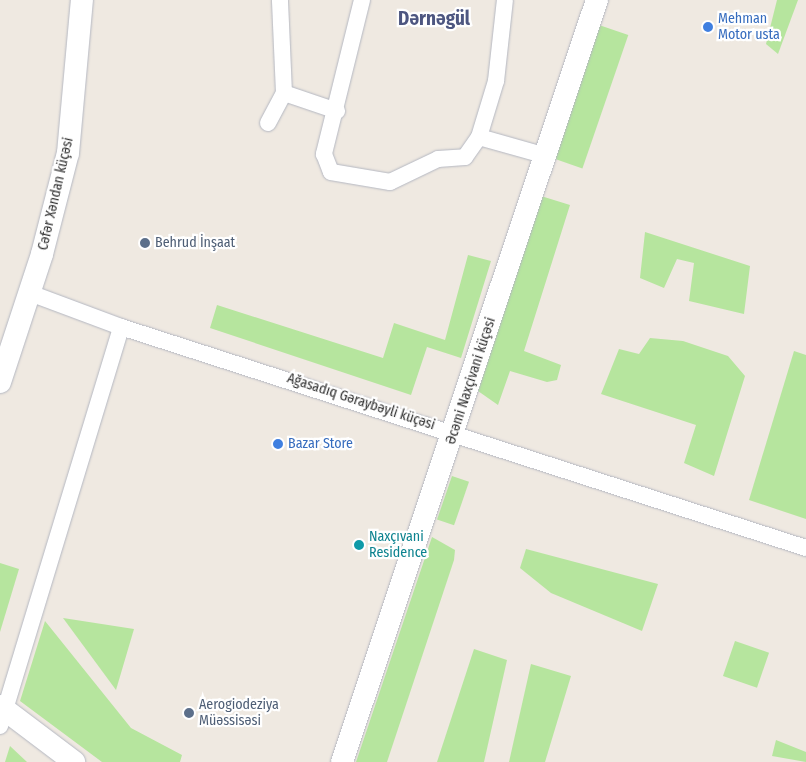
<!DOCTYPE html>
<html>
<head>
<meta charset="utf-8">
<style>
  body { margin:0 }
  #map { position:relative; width:806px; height:762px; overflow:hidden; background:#efe9e1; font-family:"Fira Sans Condensed",sans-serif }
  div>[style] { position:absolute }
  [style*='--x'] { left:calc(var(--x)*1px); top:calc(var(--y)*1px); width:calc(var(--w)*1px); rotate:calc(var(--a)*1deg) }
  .green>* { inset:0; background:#b6e59e; transform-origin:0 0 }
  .roads { filter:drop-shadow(0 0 1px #b4b7c1) drop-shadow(0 0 1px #b4b7c1) }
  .street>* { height:16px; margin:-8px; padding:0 8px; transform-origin:8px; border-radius:8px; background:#fff }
  .secondary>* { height:22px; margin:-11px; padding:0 11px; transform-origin:11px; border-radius:11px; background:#fff }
  .dots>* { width:14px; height:14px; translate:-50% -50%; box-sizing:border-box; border:2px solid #fff; border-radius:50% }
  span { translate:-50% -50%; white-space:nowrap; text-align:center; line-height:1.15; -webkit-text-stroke:4.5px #fff; paint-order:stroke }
  .shop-label { font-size:14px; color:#366cbe }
  .left { translate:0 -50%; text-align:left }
  .street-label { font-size:14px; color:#2e2e2e }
  .service-label { font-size:14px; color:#4e5e75 }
  .culture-label { font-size:14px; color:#0d838f }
  .district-label { font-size:19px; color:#4d5680; font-weight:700 }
</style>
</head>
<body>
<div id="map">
  <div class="green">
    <div style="clip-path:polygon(777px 0,798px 0,778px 54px,766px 44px)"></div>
    <div style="left:599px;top:25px;width:31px;height:141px;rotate:19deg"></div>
    <div style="clip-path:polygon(541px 196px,570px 205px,524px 351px,561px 365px,557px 380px,547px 382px,510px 371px,498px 405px,478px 391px)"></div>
    <div style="clip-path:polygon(645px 232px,750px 266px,744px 314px,689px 301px,694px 263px,677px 259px,664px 288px,640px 278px)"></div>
    <div style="clip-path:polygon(468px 255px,491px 261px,461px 358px,427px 347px,411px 395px,210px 328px,217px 305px,383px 358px,394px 323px,445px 340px)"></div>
    <div style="clip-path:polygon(650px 338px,683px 341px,728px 356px,745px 376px,714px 476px,684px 463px,696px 425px,601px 394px,619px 349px,639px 354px)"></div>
    <div style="clip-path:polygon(794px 351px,806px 355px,806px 519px,749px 500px)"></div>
    <div style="left:452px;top:476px;width:18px;height:46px;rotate:19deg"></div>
    <div style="clip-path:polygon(432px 537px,455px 550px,454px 560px,387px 762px,356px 762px)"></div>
    <div style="clip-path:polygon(526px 549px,658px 584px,642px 631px,551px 593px,520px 568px)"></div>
    <div style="clip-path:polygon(0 563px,19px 569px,0 632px)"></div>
    <div style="clip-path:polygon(63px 618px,134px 629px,116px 690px)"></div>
    <div style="clip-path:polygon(45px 621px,131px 728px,182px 755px,180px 762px,102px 762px,20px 701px)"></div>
    <div style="left:735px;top:641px;width:36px;height:37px;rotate:19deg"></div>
    <div style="clip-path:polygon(474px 649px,507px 660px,484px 762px,437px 762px)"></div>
    <div style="clip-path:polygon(531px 664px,571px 676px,545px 762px,509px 762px)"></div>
    <div style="clip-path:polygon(776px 740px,806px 752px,806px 762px,772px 756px)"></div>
    <div style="clip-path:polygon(10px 746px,27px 762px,5px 762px)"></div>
  </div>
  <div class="roads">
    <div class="street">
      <div style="--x:362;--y:0;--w:159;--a:103.9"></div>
      <div style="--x:324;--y:154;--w:19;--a:69"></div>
      <div style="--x:331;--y:172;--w:60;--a:9.6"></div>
      <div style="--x:390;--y:182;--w:53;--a:-25.6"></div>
      <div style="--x:438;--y:159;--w:27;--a:-4"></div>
      <div style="--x:465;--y:157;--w:24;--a:-55"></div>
      <div style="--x:479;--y:137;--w:66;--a:15.7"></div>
      <div style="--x:284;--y:93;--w:56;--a:18.8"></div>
      <div style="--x:268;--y:123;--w:34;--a:-62"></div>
      <div style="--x:284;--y:93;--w:93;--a:-92.5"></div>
      <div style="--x:479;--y:137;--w:59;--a:-73.1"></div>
      <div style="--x:496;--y:81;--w:81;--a:-83.7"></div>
      <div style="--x:30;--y:293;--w:97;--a:20.5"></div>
      <div style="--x:121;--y:327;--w:720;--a:17.88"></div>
      <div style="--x:0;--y:726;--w:417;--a:-73.1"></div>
    </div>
    <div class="secondary">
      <div style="--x:0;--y:382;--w:135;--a:-71.8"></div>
      <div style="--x:42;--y:254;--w:104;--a:-75.6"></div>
      <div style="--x:68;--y:153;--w:154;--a:-84.8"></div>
      <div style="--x:0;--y:706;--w:93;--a:37.1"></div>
      <div style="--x:342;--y:762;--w:804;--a:-71.5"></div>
    </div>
  </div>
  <div class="dots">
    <div style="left:708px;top:27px;background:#3f7fe0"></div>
    <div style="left:145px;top:243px;background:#5c6f8a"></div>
    <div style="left:278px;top:444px;background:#3f7fe0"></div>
    <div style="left:359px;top:545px;background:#0f9aa8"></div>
    <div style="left:189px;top:713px;background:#5c6f8a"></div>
  </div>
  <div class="shop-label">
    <span class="left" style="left:718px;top:27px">Mehman<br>Motor usta</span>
    <span class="left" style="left:288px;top:444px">Bazar Store</span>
  </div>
  <div class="street-label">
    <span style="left:56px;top:194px;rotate:-77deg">Cəfər Xəndan küçəsi</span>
    <span style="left:471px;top:381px;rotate:-72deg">Əcəmi Naxçivani küçəsi</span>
    <span style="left:361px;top:402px;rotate:18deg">Ağasadıq Gəraybəyli küçəsi</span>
  </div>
  <div class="service-label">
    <span class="left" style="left:155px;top:243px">Behrud İnşaat</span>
    <span class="left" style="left:199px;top:713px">Aerogiodeziya<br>Müəssisəsi</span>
  </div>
  <div class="culture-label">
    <span class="left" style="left:369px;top:545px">Naxçıvani<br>Residence</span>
  </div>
  <div class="district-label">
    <span style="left:434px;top:19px">Dərnəgül</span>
  </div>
</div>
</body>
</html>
